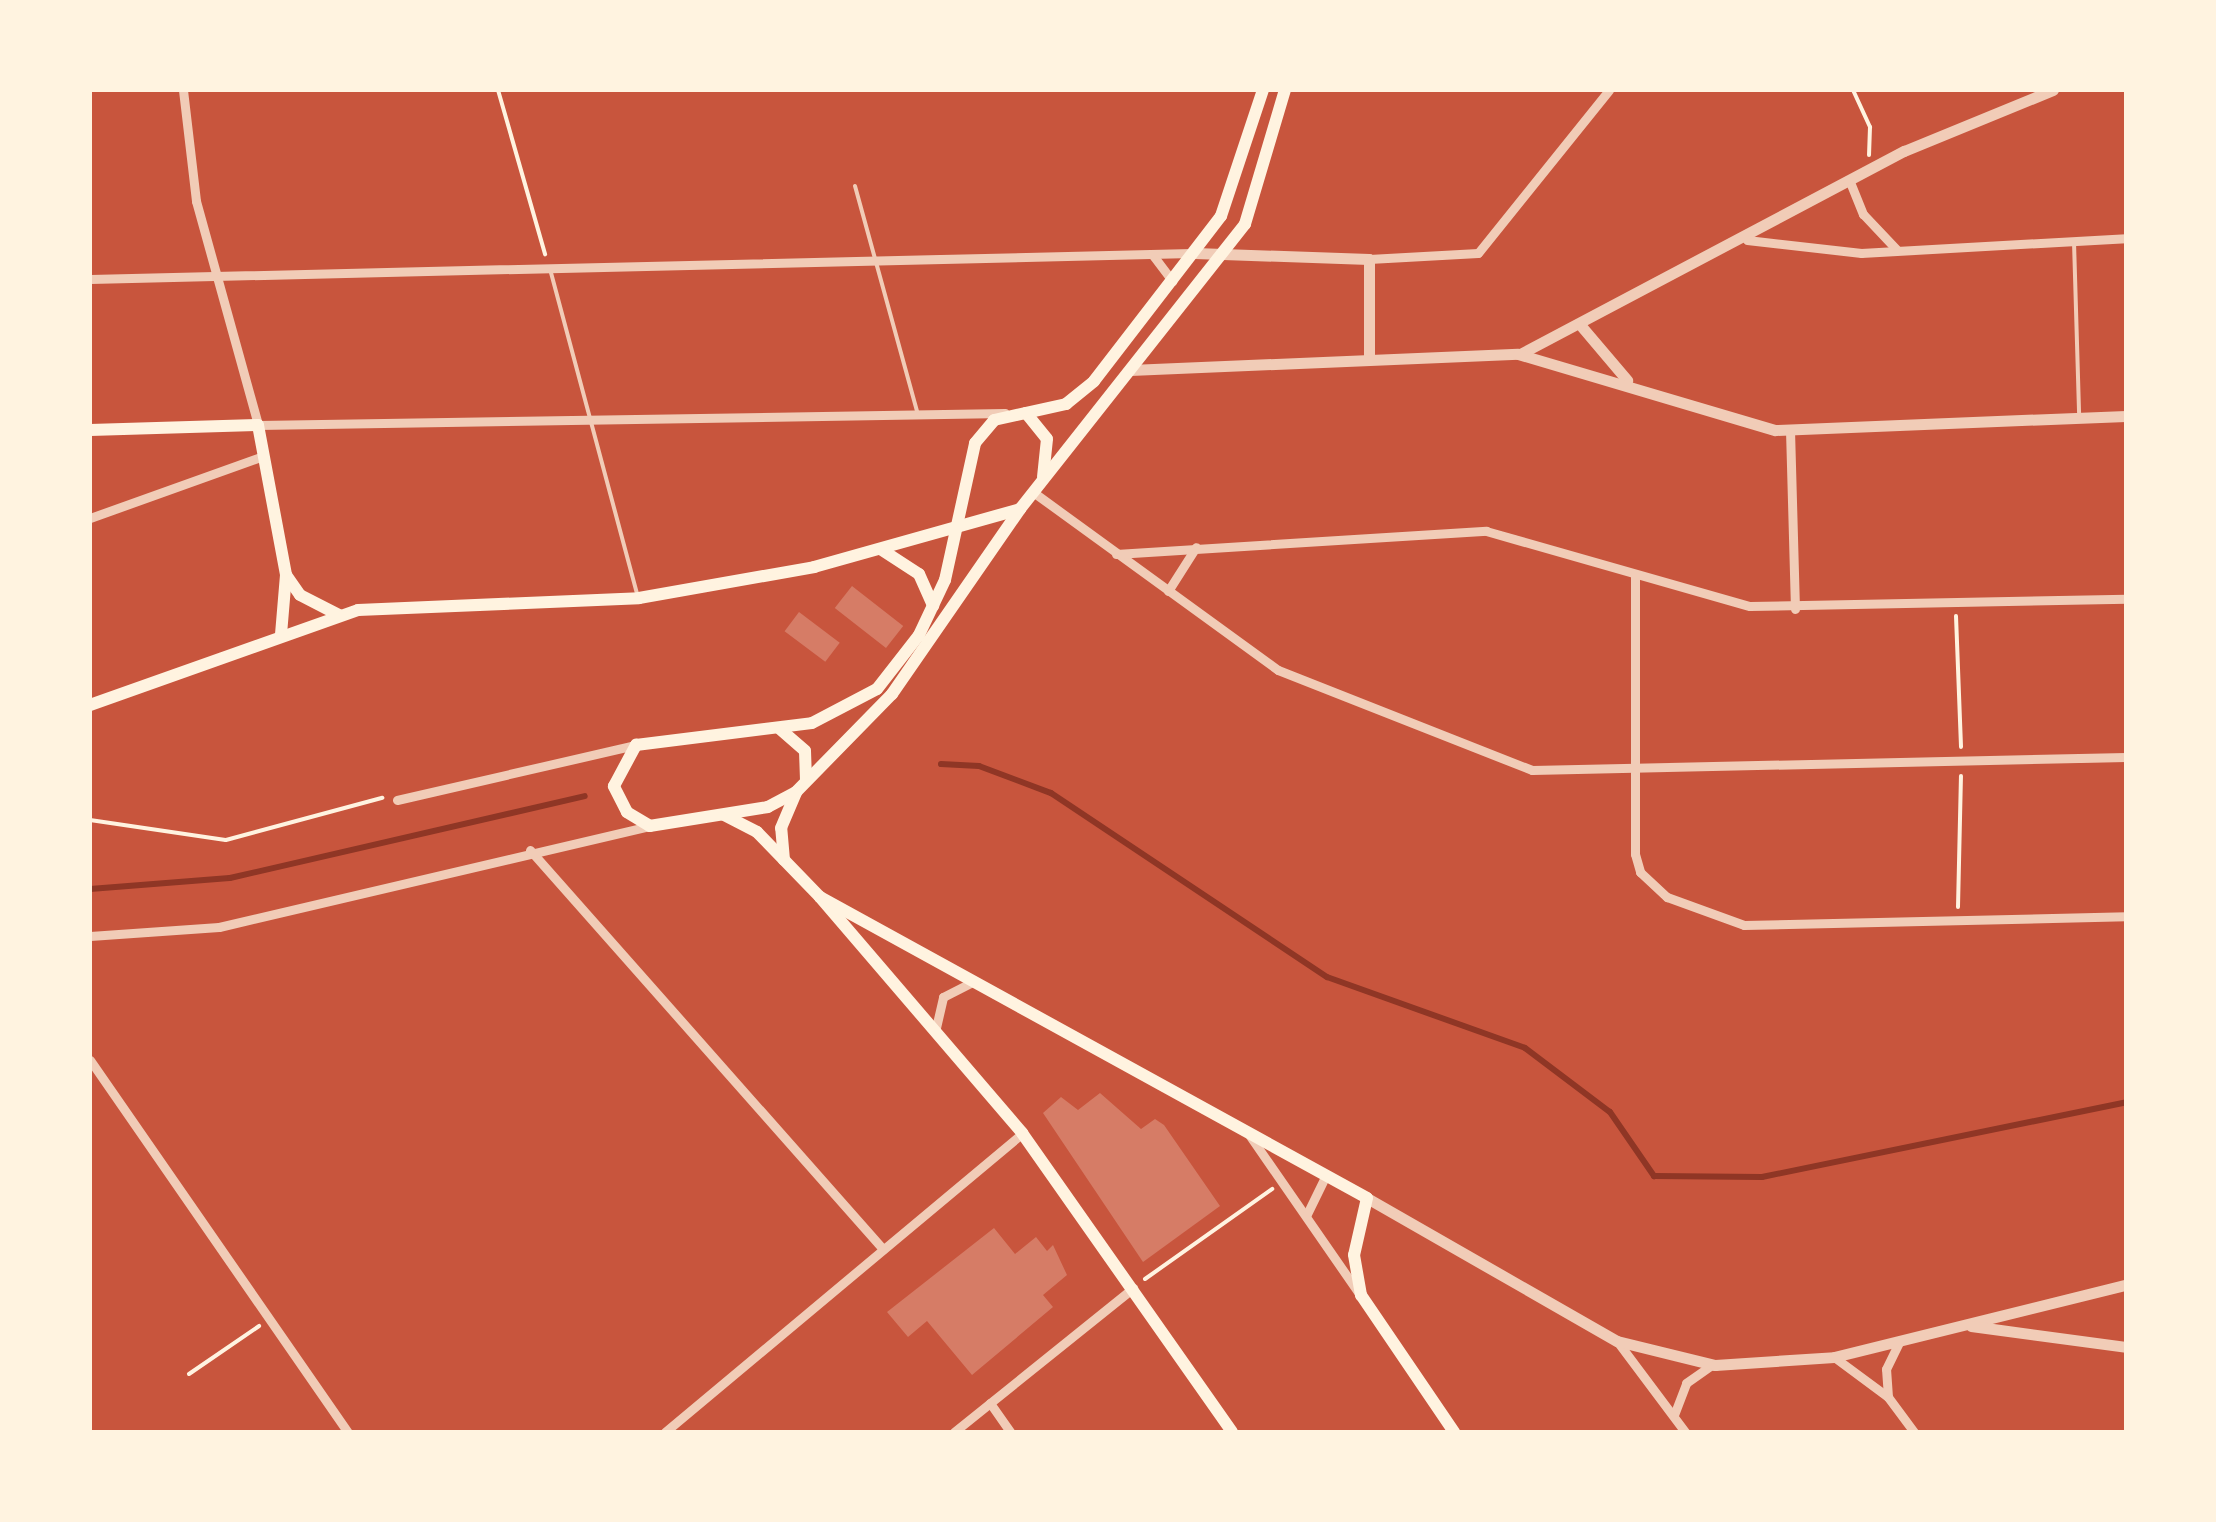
<!DOCTYPE html>
<html>
<head>
<meta charset="utf-8">
<style>
  body { margin:0 }
  #map { position:relative; width:2216px; height:1522px; overflow:hidden; background:#c8553d; font-family:"DejaVu Sans",sans-serif }
  div>[style] { position:absolute }
  [style*='--x'] { left:calc(var(--x)*1px); top:calc(var(--y)*1px); width:calc(var(--w)*1px); rotate:calc(var(--a)*1deg) }
  .stream>* { height:6px; margin:-3px; padding:0 3px; transform-origin:3px; border-radius:3px; background:#8f3625 }
  .building>* { inset:0; background:#d67c66; transform-origin:0 0 }
  .path>* { height:4px; margin:-2px; padding:0 2px; transform-origin:2px; border-radius:2px; background:#fff3e0 }
  .service>* { height:4px; margin:-2px; padding:0 2px; transform-origin:2px; border-radius:2px; background:#f1ccb7 }
  .minor>* { height:9px; margin:-4.5px; padding:0 4.5px; transform-origin:4.5px; border-radius:4.5px; background:#f1ccb7 }
  .tertiary>* { height:11px; margin:-5.5px; padding:0 5.5px; transform-origin:5.5px; border-radius:5.5px; background:#f1ccb7 }
  .secondary>* { height:12px; margin:-6px; padding:0 6px; transform-origin:6px; border-radius:6px; background:#fff3e0 }
  span { translate:-50% -50%; white-space:nowrap; text-align:center; line-height:1.15; -webkit-text-stroke:9px #fff3e0; paint-order:stroke }
  .frame { position:absolute; inset:0; border:92px solid #fff3e0; pointer-events:none }
</style>
</head>
<body>
<div id="map">
  <div class="stream">
    <div style="--x:941;--y:764;--w:38;--a:3"></div>
    <div style="--x:979;--y:766;--w:77;--a:20.6"></div>
    <div style="--x:1051;--y:793;--w:332;--a:33.7"></div>
    <div style="--x:1327;--y:977;--w:210;--a:19.7"></div>
    <div style="--x:1525;--y:1048;--w:106;--a:37"></div>
    <div style="--x:1610;--y:1112;--w:78;--a:55.5"></div>
    <div style="--x:1654;--y:1176;--w:108;--a:0.5"></div>
    <div style="--x:1762;--y:1177;--w:372;--a:-11.6"></div>
    <div style="--x:90;--y:889;--w:140;--a:-4.5"></div>
    <div style="--x:230;--y:878;--w:364;--a:-13"></div>
  </div>
  <div class="building">
    <div style="left:852px;top:586px;width:65px;height:28px;rotate:38deg"></div>
    <div style="left:799px;top:612px;width:51px;height:24px;rotate:37deg"></div>
    <div style="clip-path:polygon(1100px 1093px,1141px 1129px,1155px 1119px,1164px 1125px,1220px 1206px,1143px 1262px,1043px 1113px,1061px 1097px,1078px 1110px)"></div>
    <div style="clip-path:polygon(994px 1228px,1015px 1254px,1036px 1237px,1047px 1251px,1053px 1245px,1067px 1275px,1043px 1295px,1053px 1307px,972px 1375px,927px 1321px,908px 1337px,887px 1312px)"></div>
  </div>
  <div class="path">
    <div style="--x:498;--y:90;--w:171;--a:74"></div>
    <div style="--x:1853;--y:90;--w:41;--a:65.3"></div>
    <div style="--x:1870;--y:127;--w:28;--a:92"></div>
    <div style="--x:1956;--y:616;--w:131;--a:87.8"></div>
    <div style="--x:90;--y:820;--w:137;--a:8.4"></div>
    <div style="--x:226;--y:840;--w:162;--a:-15.1"></div>
    <div style="--x:1958;--y:907;--w:131;--a:-88.7"></div>
    <div style="--x:1145;--y:1279;--w:156;--a:-35.3"></div>
    <div style="--x:189;--y:1374;--w:85;--a:-34.4"></div>
  </div>
  <div class="service">
    <div style="--x:855;--y:186;--w:237;--a:74.6"></div>
    <div style="--x:2074;--y:242;--w:171;--a:88.3"></div>
    <div style="--x:550;--y:269;--w:335;--a:75"></div>
  </div>
  <div class="minor">
    <div style="--x:183;--y:90;--w:112;--a:83.3"></div>
    <div style="--x:196;--y:201;--w:232;--a:74.5"></div>
    <div style="--x:258;--y:425;--w:747;--a:-0.92"></div>
    <div style="--x:1850;--y:182;--w:35;--a:68"></div>
    <div style="--x:1863;--y:214;--w:50;--a:46.6"></div>
    <div style="--x:1747;--y:240;--w:115;--a:6.5"></div>
    <div style="--x:1861;--y:253;--w:265;--a:-3.2"></div>
    <div style="--x:1152;--y:254;--w:34;--a:53"></div>
    <div style="--x:1369;--y:259;--w:109;--a:-3.2"></div>
    <div style="--x:1478;--y:253;--w:209;--a:-51.2"></div>
    <div style="--x:90;--y:279;--w:1102;--a:-1.35"></div>
    <div style="--x:1790;--y:430;--w:179;--a:88.4"></div>
    <div style="--x:1033;--y:492;--w:303;--a:36"></div>
    <div style="--x:1278;--y:670;--w:273;--a:21.5"></div>
    <div style="--x:1532;--y:770;--w:594;--a:-1.25"></div>
    <div style="--x:90;--y:518;--w:184;--a:-19.7"></div>
    <div style="--x:1116;--y:554;--w:371;--a:-3.6"></div>
    <div style="--x:1486;--y:531;--w:274;--a:15.9"></div>
    <div style="--x:1750;--y:606;--w:376;--a:-1.1"></div>
    <div style="--x:1635;--y:574;--w:280;--a:90"></div>
    <div style="--x:1635;--y:854;--w:19;--a:74"></div>
    <div style="--x:1640;--y:872;--w:37;--a:43"></div>
    <div style="--x:1667;--y:897;--w:82;--a:20"></div>
    <div style="--x:1744;--y:925;--w:382;--a:-1.3"></div>
    <div style="--x:1168;--y:591;--w:52;--a:-57.5"></div>
    <div style="--x:397;--y:800;--w:245;--a:-13"></div>
    <div style="--x:530;--y:850;--w:533;--a:48.5"></div>
    <div style="--x:90;--y:936;--w:129;--a:-4"></div>
    <div style="--x:219;--y:927;--w:443;--a:-13.2"></div>
    <div style="--x:935;--y:1032;--w:36;--a:-77"></div>
    <div style="--x:943;--y:997;--w:33;--a:-27"></div>
    <div style="--x:90;--y:1060;--w:453;--a:55.3"></div>
    <div style="--x:1250;--y:1136;--w:190;--a:55.3"></div>
    <div style="--x:1306;--y:1216;--w:46;--a:-64"></div>
    <div style="--x:1617;--y:1341;--w:114;--a:53.2"></div>
    <div style="--x:1834;--y:1357;--w:67;--a:36.5"></div>
    <div style="--x:1888;--y:1397;--w:44;--a:53.4"></div>
    <div style="--x:1888;--y:1397;--w:28;--a:-94"></div>
    <div style="--x:1886;--y:1369;--w:32;--a:-64"></div>
    <div style="--x:990;--y:1403;--w:35;--a:55"></div>
    <div style="--x:1674;--y:1415;--w:34;--a:-69"></div>
    <div style="--x:1686;--y:1383;--w:32;--a:-35"></div>
    <div style="--x:665;--y:1432;--w:466;--a:-39.9"></div>
    <div style="--x:954;--y:1432;--w:230;--a:-38.8"></div>
  </div>
  <div class="tertiary">
    <div style="--x:1195;--y:253;--w:174;--a:2"></div>
    <div style="--x:1369;--y:259;--w:100;--a:90"></div>
    <div style="--x:1582;--y:327;--w:70;--a:49.7"></div>
    <div style="--x:1522;--y:353;--w:432;--a:-27.9"></div>
    <div style="--x:1904;--y:151;--w:161;--a:-22.3"></div>
    <div style="--x:1130;--y:370;--w:388;--a:-2.4"></div>
    <div style="--x:1518;--y:354;--w:268;--a:16.5"></div>
    <div style="--x:1775;--y:430;--w:351;--a:-2.3"></div>
    <div style="--x:1367;--y:1198;--w:288;--a:29.8"></div>
    <div style="--x:1617;--y:1341;--w:101;--a:13.8"></div>
    <div style="--x:1715;--y:1365;--w:119;--a:-3.8"></div>
    <div style="--x:1834;--y:1357;--w:301;--a:-13.9"></div>
    <div style="--x:1971;--y:1326;--w:156;--a:7.7"></div>
  </div>
  <div class="secondary">
    <div style="--x:1026;--y:413;--w:33;--a:51"></div>
    <div style="--x:1047;--y:439;--w:38;--a:96"></div>
    <div style="--x:90;--y:430;--w:168;--a:-1.7"></div>
    <div style="--x:258;--y:425;--w:153;--a:79.4"></div>
    <div style="--x:286;--y:575;--w:60;--a:94.8"></div>
    <div style="--x:882;--y:550;--w:44;--a:33"></div>
    <div style="--x:919;--y:574;--w:35;--a:66"></div>
    <div style="--x:286;--y:575;--w:24;--a:55"></div>
    <div style="--x:300;--y:595;--w:44;--a:27.1"></div>
    <div style="--x:90;--y:705;--w:284;--a:-19.5"></div>
    <div style="--x:358;--y:610;--w:281;--a:-2.4"></div>
    <div style="--x:639;--y:598;--w:178;--a:-10"></div>
    <div style="--x:814;--y:567;--w:214;--a:-15.7"></div>
    <div style="--x:780;--y:729;--w:33;--a:41"></div>
    <div style="--x:805;--y:751;--w:29;--a:88"></div>
    <div style="--x:796;--y:792;--w:32;--a:152"></div>
    <div style="--x:768;--y:807;--w:120;--a:170.9"></div>
    <div style="--x:650;--y:826;--w:27;--a:-149"></div>
    <div style="--x:627;--y:812;--w:29;--a:-117"></div>
    <div style="--x:614;--y:786;--w:47;--a:-61.8"></div>
    <div style="--x:636;--y:745;--w:177;--a:-7.1"></div>
    <div style="--x:812;--y:723;--w:73;--a:-27.6"></div>
    <div style="--x:877;--y:689;--w:68;--a:-52.1"></div>
    <div style="--x:919;--y:635;--w:61;--a:-64.7"></div>
    <div style="--x:945;--y:580;--w:140;--a:-77.6"></div>
    <div style="--x:975;--y:443;--w:30;--a:-50"></div>
    <div style="--x:994;--y:420;--w:74;--a:-12.5"></div>
    <div style="--x:1066;--y:404;--w:36;--a:-39"></div>
    <div style="--x:1094;--y:381;--w:208;--a:-52.4"></div>
    <div style="--x:1221;--y:216;--w:133;--a:-71.6"></div>
    <div style="--x:724;--y:815;--w:37;--a:27"></div>
    <div style="--x:757;--y:832;--w:91;--a:45.9"></div>
    <div style="--x:820;--y:897;--w:311;--a:49.4"></div>
    <div style="--x:1022;--y:1133;--w:365;--a:54.9"></div>
    <div style="--x:784;--y:860;--w:32;--a:-95"></div>
    <div style="--x:781;--y:828;--w:39;--a:-67"></div>
    <div style="--x:796;--y:792;--w:137;--a:-45.6"></div>
    <div style="--x:892;--y:694;--w:225;--a:-55.3"></div>
    <div style="--x:1020;--y:509;--w:363;--a:-51.7"></div>
    <div style="--x:1245;--y:224;--w:140;--a:-73.4"></div>
    <div style="--x:820;--y:897;--w:624;--a:28.82"></div>
    <div style="--x:1367;--y:1198;--w:58;--a:102.8"></div>
    <div style="--x:1354;--y:1255;--w:41;--a:80.1"></div>
    <div style="--x:1361;--y:1295;--w:166;--a:55.8"></div>
  </div>
  <div class="frame"></div>
</div>
</body>
</html>
